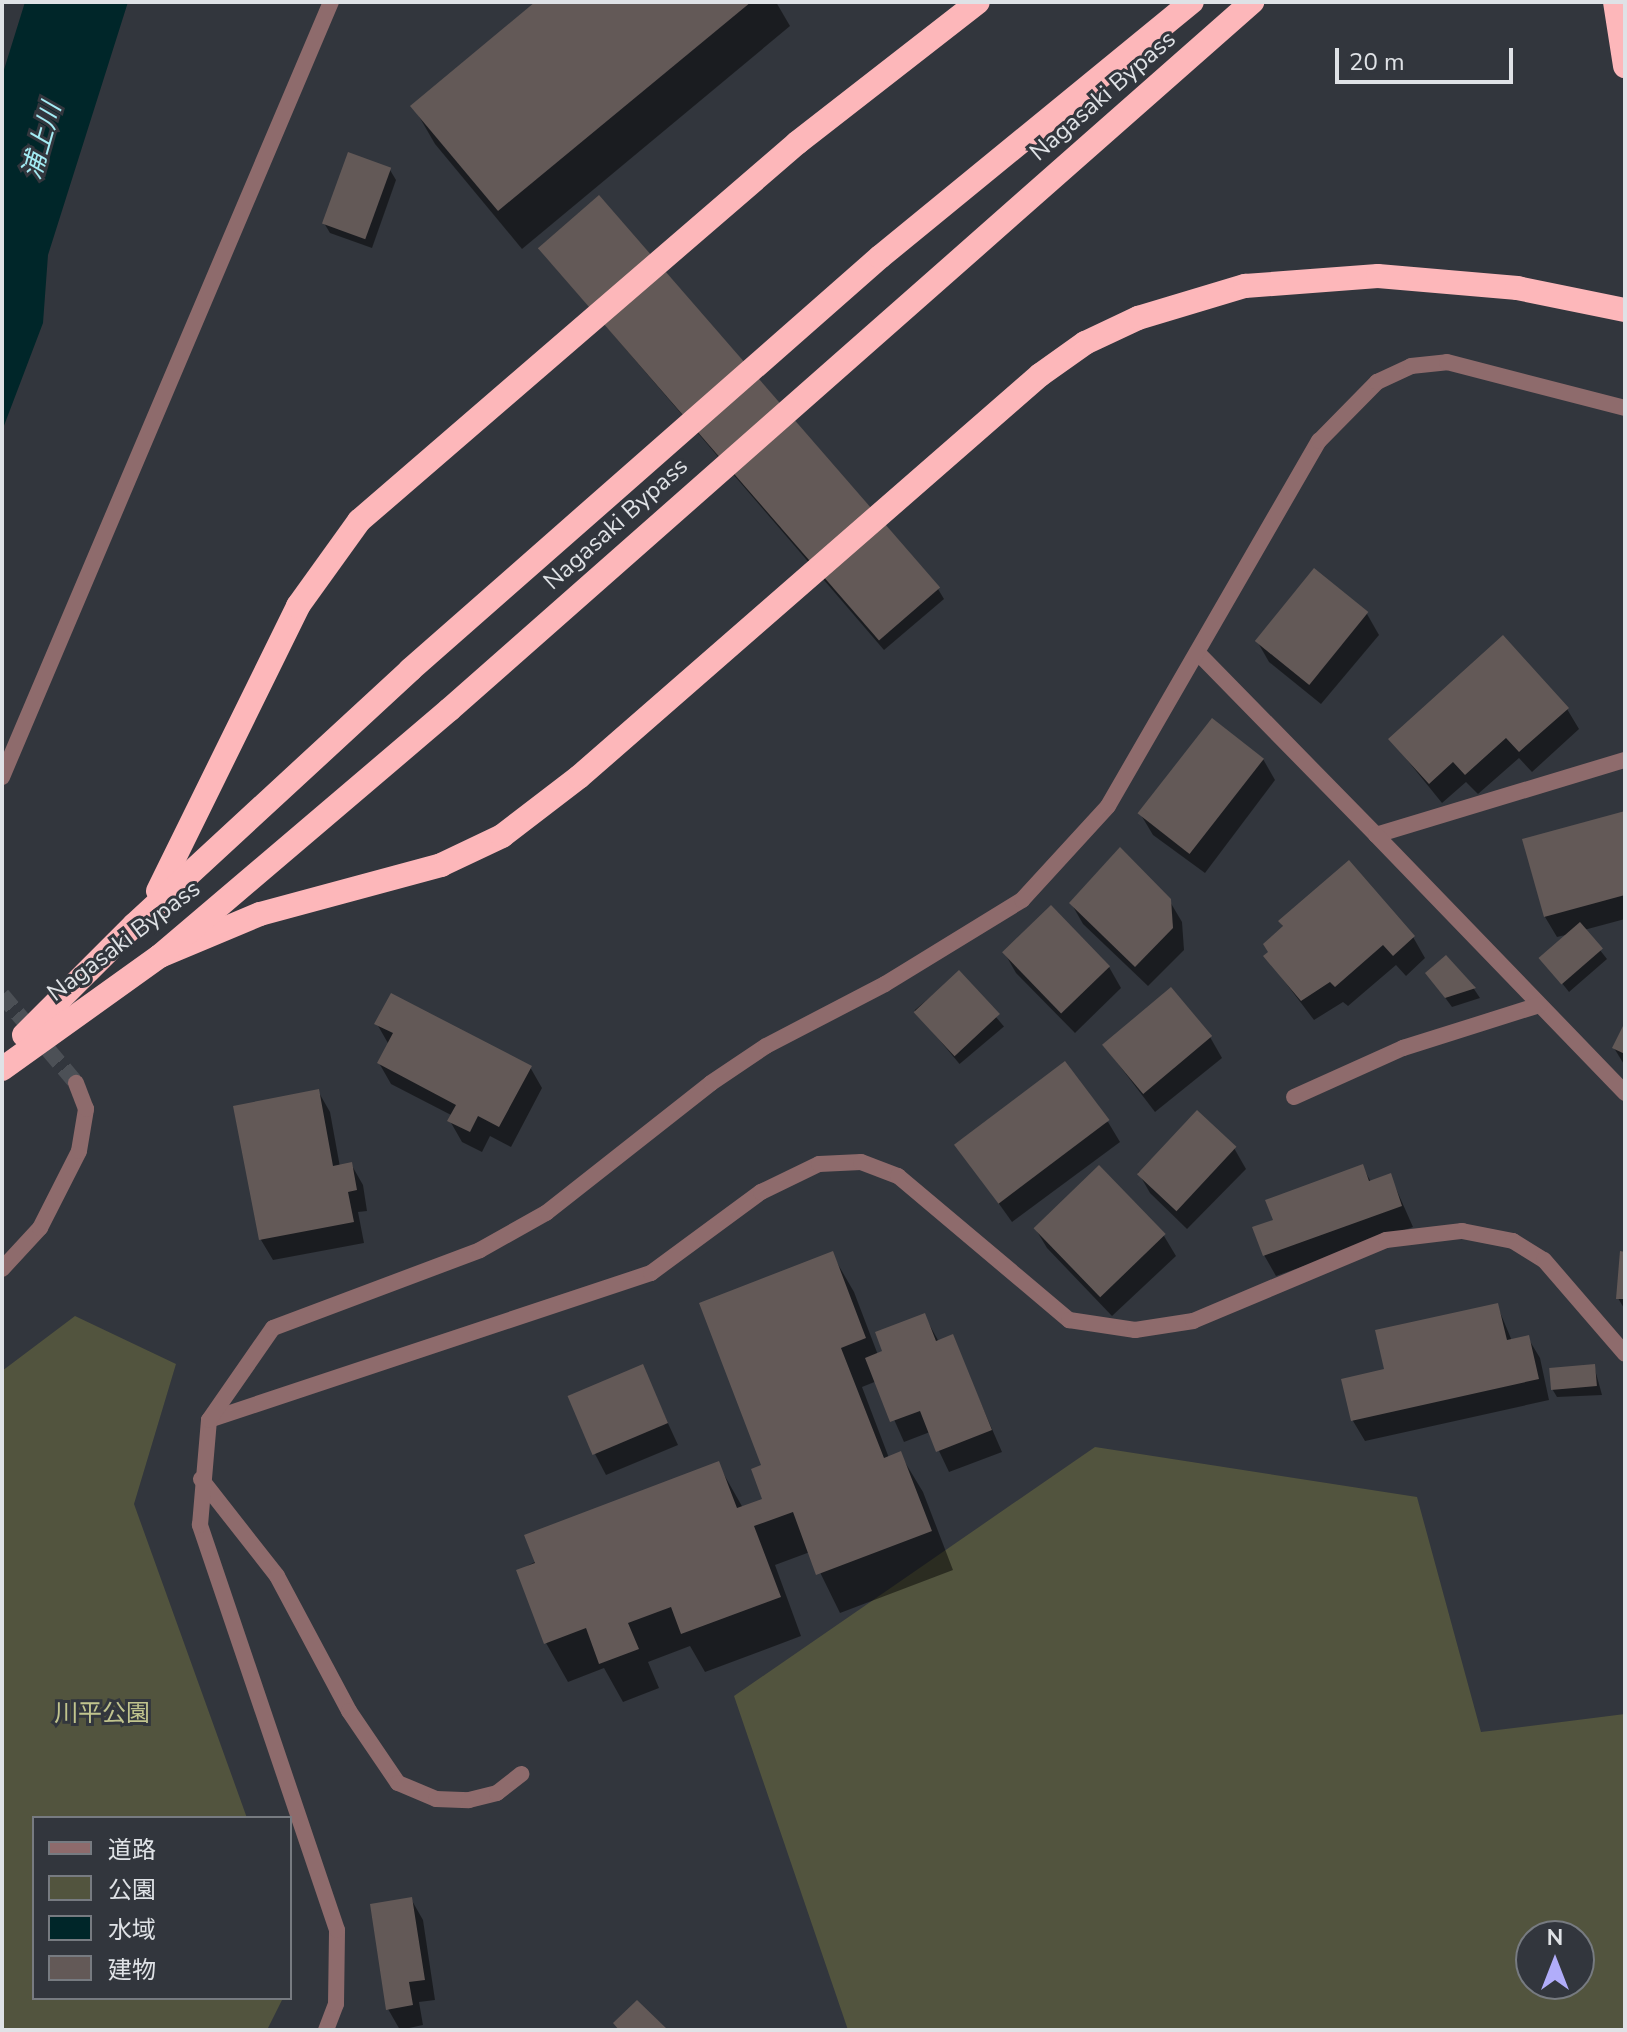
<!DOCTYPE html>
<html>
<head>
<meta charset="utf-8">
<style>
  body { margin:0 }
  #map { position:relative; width:1627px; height:2032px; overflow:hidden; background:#32363d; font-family:"Nunito Sans","Noto Sans JP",sans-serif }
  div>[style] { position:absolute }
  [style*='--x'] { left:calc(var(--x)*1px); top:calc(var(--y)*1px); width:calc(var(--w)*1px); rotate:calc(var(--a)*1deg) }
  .green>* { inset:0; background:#52543e }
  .water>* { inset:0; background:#002629 }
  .shadow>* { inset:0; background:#0007; transform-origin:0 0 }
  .building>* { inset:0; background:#635957; transform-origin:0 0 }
  .street-tunnel>* { height:16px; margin-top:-8px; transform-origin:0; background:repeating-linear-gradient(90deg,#4c5056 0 16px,transparent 0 24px) }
  .lane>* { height:16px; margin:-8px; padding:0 8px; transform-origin:8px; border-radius:8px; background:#8e6b6c }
  .street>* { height:16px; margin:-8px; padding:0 8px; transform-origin:8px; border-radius:8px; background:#8e6b6c }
  .highway>* { height:24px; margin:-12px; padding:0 12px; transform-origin:12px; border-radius:12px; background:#fdb7ba }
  span { translate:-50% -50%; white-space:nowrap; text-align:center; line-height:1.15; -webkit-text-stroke:6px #32363d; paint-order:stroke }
  .street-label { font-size:24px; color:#dfe2e6 }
  .park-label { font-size:24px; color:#c1c48e }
  .water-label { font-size:26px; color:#a3ebf3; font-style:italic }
  .frame { position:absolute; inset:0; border:4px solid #dfe2e6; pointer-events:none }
  .legend { position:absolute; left:32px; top:1816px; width:260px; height:184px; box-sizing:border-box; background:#32363d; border:2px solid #777b81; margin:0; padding:10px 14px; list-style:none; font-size:24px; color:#dfe2e6 }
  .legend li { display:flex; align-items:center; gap:16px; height:40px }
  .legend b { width:40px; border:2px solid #777b81 }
  .north { position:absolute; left:1515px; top:1920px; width:80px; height:80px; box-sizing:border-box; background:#32363d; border:2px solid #777b81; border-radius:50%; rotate:0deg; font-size:22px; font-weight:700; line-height:32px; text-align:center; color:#dfe2e6 }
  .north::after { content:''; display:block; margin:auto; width:28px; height:36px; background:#b1adfa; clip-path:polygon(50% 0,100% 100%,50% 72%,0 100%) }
  .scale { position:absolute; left:1335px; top:48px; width:178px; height:36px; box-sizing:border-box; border:4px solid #dfe2e6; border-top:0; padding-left:10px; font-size:24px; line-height:28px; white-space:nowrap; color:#dfe2e6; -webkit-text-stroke:6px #32363d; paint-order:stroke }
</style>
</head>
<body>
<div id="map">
  <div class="green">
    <div style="clip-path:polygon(75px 1316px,176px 1364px,134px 1504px,247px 1818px,34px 1818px,34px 1998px,283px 1998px,267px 2030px,2px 2030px,2px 1371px)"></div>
    <div style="clip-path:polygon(evenodd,1095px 1447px,1417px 1497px,1481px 1732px,1625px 1714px,1625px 2030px,848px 2030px,734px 1696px,1095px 1447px,1531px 1936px,1579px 1936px,1579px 1984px,1531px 1984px,1531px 1936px)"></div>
  </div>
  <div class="water">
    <div style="clip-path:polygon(25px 2px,128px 2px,48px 255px,43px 323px,2px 431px,2px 76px)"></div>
  </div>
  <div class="shadow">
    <div style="clip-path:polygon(538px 2px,776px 2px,790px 26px,522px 249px,435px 144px,413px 106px)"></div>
    <div style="clip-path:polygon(390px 170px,396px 180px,372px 248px,330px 233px,324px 223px)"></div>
    <div style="clip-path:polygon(539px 248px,938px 589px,944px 599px,884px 650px)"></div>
    <div style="clip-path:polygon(1367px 614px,1379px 635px,1321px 704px,1269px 662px,1257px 641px)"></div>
    <div style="clip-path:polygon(1567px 709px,1579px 729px,1532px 772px,1519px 758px,1478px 794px,1466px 782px,1442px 803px,1391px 740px)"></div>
    <div style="clip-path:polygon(1263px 759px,1275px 780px,1205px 873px,1153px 835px,1141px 815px)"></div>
    <div style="clip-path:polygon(1625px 813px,1625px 919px,1584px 930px,1607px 959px,1569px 992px,1542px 958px,1570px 934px,1557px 937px,1545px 917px,1524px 841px)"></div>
    <div style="clip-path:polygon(1169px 900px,1182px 922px,1184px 950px,1148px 986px,1083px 924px,1071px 903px)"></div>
    <div style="clip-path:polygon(1051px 907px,1109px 967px,1121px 988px,1075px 1033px,1016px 973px,1004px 952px)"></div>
    <div style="clip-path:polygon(1280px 922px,1413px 937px,1425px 958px,1406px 976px,1396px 965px,1348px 1006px,1343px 1002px,1314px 1020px,1266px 957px,1284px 928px)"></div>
    <div style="clip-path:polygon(1446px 958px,1474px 989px,1480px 998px,1452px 1007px,1427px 973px)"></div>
    <div style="left:959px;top:973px;width:70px;height:58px;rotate:50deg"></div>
    <div style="clip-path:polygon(377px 1024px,530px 1067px,542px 1088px,511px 1147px,490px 1136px,482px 1152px,462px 1142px,450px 1121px,453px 1116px,391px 1084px,379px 1063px,389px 1045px)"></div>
    <div style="clip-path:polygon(1625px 1027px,1625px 1066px,1614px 1048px)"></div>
    <div style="clip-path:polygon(1210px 1037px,1222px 1058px,1155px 1112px,1103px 1044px)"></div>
    <div style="clip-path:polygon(318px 1091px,330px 1112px,340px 1167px,351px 1164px,363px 1185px,367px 1211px,358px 1212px,364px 1243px,273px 1260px,261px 1240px)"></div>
    <div style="clip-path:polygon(1108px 1122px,1120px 1142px,1012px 1222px,957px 1145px)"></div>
    <div style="clip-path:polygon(1234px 1148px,1246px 1169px,1187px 1229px,1150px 1193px,1138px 1172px)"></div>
    <div style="clip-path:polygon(1362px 1166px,1371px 1182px,1390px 1175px,1413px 1227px,1276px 1276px,1264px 1255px,1275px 1222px)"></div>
    <div style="clip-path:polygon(1035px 1228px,1164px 1236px,1176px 1256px,1112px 1316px,1047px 1248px)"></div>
    <div style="clip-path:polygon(832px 1254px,854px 1292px,878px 1355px,924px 1315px,939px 1342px,952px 1337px,1002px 1452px,949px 1472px,930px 1432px,904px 1442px,877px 1381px,862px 1387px,889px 1458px,900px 1454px,923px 1492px,953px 1570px,840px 1613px,810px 1552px,775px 1565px,801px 1636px,705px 1672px,690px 1646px,648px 1662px,659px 1688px,623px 1702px,604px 1668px,568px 1682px,546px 1643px,518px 1571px,718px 1464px,743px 1508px,765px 1500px,763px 1466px)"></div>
    <div style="clip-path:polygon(1625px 1254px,1625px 1310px,1618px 1298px)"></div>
    <div style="clip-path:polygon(1497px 1305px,1512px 1341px,1528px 1338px,1540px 1358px,1549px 1400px,1365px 1441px,1353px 1421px,1344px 1380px,1386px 1370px)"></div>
    <div style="clip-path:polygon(1594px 1366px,1602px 1395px,1557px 1397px,1551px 1387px)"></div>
    <div style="clip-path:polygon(642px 1367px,678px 1445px,606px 1475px,595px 1454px)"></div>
    <div style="clip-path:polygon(411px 1899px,423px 1920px,435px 2000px,419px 2002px,423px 2025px,400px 2030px,388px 2009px)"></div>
  </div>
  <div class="building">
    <div style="clip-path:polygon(535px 2px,751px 2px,498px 211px,410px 106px)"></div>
    <div style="left:348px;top:152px;width:46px;height:76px;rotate:20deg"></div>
    <div style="left:599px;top:195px;width:520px;height:81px;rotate:49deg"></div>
    <div style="left:1314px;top:568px;width:70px;height:94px;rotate:39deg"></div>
    <div style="clip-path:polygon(1503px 635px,1569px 708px,1519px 752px,1506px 738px,1465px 775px,1453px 762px,1429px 784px,1388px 739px)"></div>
    <div style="left:1212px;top:718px;width:66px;height:121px;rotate:38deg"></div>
    <div style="clip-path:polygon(1625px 811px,1625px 895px,1544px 917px,1522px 839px)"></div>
    <div style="clip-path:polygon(1120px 847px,1171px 899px,1173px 928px,1135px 967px,1069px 903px)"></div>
    <div style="clip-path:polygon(1349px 860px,1415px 936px,1393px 956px,1383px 945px,1335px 987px,1330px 982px,1301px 1001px,1263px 956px,1268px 952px,1263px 944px,1283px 926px,1278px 921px)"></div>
    <div style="left:1051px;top:905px;width:85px;height:68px;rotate:46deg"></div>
    <div style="left:1580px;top:922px;width:35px;height:55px;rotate:49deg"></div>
    <div style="clip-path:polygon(1446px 955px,1476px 988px,1445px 998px,1425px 973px)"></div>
    <div style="left:959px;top:970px;width:60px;height:62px;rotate:47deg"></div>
    <div style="left:1171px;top:987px;width:64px;height:90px;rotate:50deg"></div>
    <div style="clip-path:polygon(391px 993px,532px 1066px,499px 1127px,478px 1116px,470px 1132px,447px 1121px,456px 1105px,377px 1063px,393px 1033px,374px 1024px)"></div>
    <div style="clip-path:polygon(1625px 1022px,1625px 1054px,1612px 1048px)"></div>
    <div style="left:1065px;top:1061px;width:74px;height:139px;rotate:53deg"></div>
    <div style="clip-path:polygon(319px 1089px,333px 1166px,352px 1162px,357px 1190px,348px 1192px,354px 1222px,259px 1240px,233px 1106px)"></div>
    <div style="left:1197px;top:1110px;width:54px;height:88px;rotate:43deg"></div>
    <div style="clip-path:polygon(1363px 1164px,1369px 1181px,1391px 1173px,1402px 1206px,1263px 1256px,1252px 1227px,1273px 1220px,1265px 1200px)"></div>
    <div style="left:1099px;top:1165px;width:96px;height:91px;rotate:46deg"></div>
    <div style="clip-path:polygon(833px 1251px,866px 1338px,841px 1348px,884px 1458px,901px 1451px,932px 1531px,816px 1575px,793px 1512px,754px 1526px,781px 1597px,681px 1634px,671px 1607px,628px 1623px,639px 1649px,599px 1664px,586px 1628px,544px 1644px,516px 1570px,535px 1563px,524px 1535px,719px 1461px,737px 1508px,762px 1499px,751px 1469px,761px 1465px,699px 1303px)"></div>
    <div style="clip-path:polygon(1620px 1251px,1625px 1252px,1625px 1299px,1616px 1299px)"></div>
    <div style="clip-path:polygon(1498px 1303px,1507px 1340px,1529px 1335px,1539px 1379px,1351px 1421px,1341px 1379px,1384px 1369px,1375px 1330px)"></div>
    <div style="clip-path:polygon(925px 1313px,936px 1341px,953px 1334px,992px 1430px,936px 1452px,920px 1411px,890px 1422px,865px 1358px,882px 1351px,875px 1332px)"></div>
    <div style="left:643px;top:1364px;width:64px;height:82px;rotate:67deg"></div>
    <div style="left:1595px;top:1364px;width:22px;height:46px;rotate:85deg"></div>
    <div style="clip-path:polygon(412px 1897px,425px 1980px,409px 1982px,413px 2005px,386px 2010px,370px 1904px)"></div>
    <div style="clip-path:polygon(637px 2000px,668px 2030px,619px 2030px,613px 2023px)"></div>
  </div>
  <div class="street-tunnel">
    <div style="--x:2;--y:995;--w:115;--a:49.9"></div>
  </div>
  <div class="lane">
    <div style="--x:2;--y:777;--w:842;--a:-67"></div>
  </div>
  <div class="street">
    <div style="--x:1198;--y:653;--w:255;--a:45.6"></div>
    <div style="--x:1376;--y:835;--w:260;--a:-16.8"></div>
    <div style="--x:1376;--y:835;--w:359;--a:46"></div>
    <div style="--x:1294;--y:1097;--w:120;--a:-24.2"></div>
    <div style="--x:1403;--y:1048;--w:143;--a:-17.5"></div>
    <div style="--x:2;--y:1269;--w:56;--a:-47.2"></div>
    <div style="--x:40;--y:1228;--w:86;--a:-63.1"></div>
    <div style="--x:79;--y:1151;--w:43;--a:-80.5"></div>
    <div style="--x:86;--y:1109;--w:28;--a:-111"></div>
    <div style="--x:209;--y:1420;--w:466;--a:-18.4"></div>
    <div style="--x:651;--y:1273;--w:137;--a:-36.4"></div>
    <div style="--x:761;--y:1192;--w:64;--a:-25.8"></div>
    <div style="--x:819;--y:1164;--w:42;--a:-2.7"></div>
    <div style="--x:861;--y:1162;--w:40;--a:21"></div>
    <div style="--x:898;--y:1176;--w:224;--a:40.1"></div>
    <div style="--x:1069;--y:1320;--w:67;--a:8.6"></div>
    <div style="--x:1135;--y:1330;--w:59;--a:-8.8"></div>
    <div style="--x:1193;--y:1321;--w:209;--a:-22.8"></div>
    <div style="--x:1386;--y:1240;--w:77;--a:-6.8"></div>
    <div style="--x:1462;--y:1231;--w:52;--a:11.1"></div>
    <div style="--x:1513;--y:1241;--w:36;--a:32"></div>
    <div style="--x:1544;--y:1260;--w:124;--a:49.2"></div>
    <div style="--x:201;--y:1479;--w:123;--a:51.9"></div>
    <div style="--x:277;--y:1576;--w:153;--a:61.9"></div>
    <div style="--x:349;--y:1711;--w:87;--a:55.8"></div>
    <div style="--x:398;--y:1783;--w:41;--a:22.8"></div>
    <div style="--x:436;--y:1799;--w:33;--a:2"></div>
    <div style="--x:469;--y:1800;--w:29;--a:-14"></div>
    <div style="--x:497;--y:1793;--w:31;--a:-38"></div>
    <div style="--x:326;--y:2030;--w:28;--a:-69"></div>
    <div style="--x:336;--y:2004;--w:74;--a:-89.2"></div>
    <div style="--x:337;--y:1930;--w:428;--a:-108.7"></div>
    <div style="--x:200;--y:1525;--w:105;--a:-85.1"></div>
    <div style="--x:209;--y:1420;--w:112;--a:-55.2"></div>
    <div style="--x:273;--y:1328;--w:221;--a:-20.6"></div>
    <div style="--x:480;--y:1250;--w:76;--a:-29.3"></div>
    <div style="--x:546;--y:1213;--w:210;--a:-38.2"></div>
    <div style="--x:711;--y:1083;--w:66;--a:-33.9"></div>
    <div style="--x:766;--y:1046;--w:134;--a:-27.5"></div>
    <div style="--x:885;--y:984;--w:161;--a:-31.5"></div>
    <div style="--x:1022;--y:900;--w:127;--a:-47.5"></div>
    <div style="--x:1108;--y:806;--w:422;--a:-60"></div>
    <div style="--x:1319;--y:441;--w:83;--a:-45.5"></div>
    <div style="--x:1377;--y:382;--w:38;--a:-25"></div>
    <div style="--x:1411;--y:366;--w:36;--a:-6"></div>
    <div style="--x:1447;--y:362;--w:184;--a:14.5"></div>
  </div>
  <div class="highway">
    <div style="--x:1615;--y:2;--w:65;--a:81.1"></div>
    <div style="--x:158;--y:891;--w:318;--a:-63.8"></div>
    <div style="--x:298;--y:606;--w:105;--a:-54.3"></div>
    <div style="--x:359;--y:521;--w:579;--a:-40.79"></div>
    <div style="--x:797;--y:143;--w:229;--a:-37.9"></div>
    <div style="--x:160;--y:956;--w:108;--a:-22.8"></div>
    <div style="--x:260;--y:914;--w:188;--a:-15.1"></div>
    <div style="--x:441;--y:865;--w:68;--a:-25.4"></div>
    <div style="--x:502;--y:836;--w:97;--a:-37.5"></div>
    <div style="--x:579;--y:777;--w:612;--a:-41.09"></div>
    <div style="--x:1040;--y:375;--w:55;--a:-35.4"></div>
    <div style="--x:1085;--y:343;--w:59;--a:-25.3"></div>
    <div style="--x:1138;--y:318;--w:112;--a:-16.7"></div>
    <div style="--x:1245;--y:286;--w:133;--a:-4.3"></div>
    <div style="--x:1378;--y:276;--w:140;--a:4.9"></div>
    <div style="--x:1517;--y:288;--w:110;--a:11.5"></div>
    <div style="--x:24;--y:1035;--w:156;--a:-45"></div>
    <div style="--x:134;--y:925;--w:376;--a:-42.7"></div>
    <div style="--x:410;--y:670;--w:626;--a:-41.31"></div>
    <div style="--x:880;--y:257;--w:403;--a:-39.3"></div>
    <div style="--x:2;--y:1069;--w:194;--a:-35.6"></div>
    <div style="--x:160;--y:956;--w:380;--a:-40.4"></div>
    <div style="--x:449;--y:710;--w:1071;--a:-41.4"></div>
  </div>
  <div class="street-label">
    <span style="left:1103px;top:96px;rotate:-41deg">Nagasaki Bypass</span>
    <span style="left:616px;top:524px;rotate:-42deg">Nagasaki Bypass</span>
    <span style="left:124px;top:941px;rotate:-37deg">Nagasaki Bypass</span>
  </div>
  <div class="park-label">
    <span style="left:102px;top:1714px">川平公園</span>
  </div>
  <div class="water-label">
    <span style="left:42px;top:141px;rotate:-74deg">浦上川</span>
  </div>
  <div class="frame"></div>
  <ul class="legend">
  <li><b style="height:10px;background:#8e6b6c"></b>道路</li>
  <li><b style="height:22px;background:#52543e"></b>公園</li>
  <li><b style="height:22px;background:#002629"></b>水域</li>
  <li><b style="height:22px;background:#635957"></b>建物</li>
  </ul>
  <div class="north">N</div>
  <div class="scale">20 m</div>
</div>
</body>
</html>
